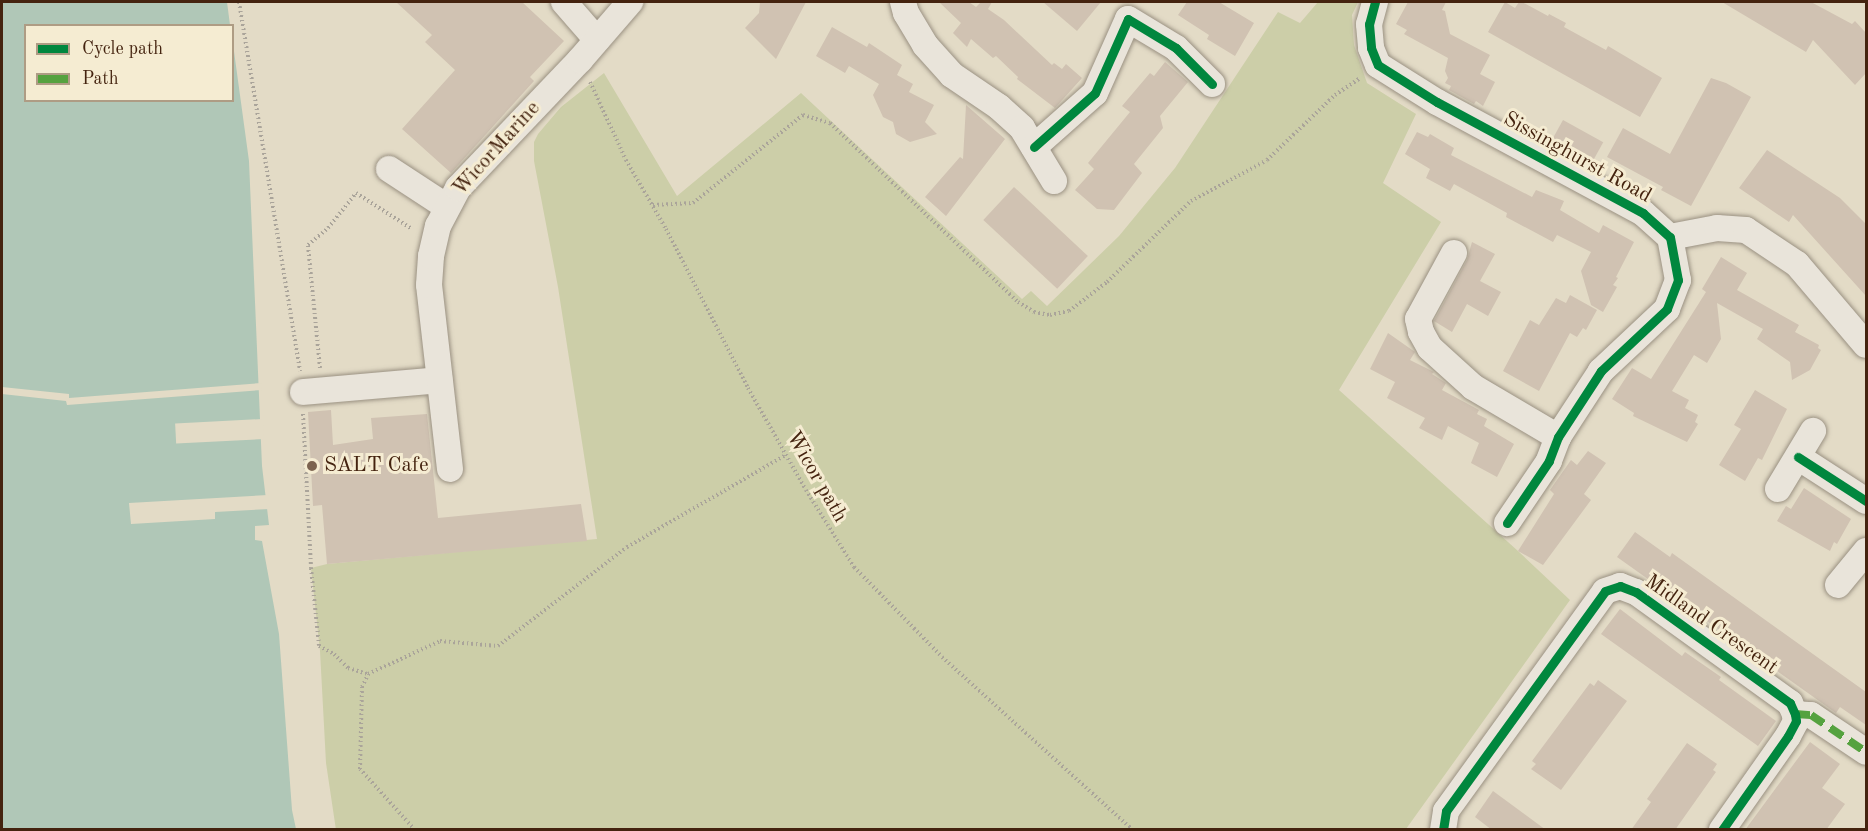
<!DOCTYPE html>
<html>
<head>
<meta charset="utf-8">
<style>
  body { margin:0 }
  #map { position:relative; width:1868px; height:831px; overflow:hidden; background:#e3dbc6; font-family:"Old Standard TT",serif }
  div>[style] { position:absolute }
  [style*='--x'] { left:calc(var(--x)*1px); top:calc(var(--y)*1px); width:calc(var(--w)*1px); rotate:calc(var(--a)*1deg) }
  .green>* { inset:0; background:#cccea8 }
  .water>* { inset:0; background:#b0c7b7 }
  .pier>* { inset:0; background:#e3dbc6; transform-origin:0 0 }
  .building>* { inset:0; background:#d0c2b2; transform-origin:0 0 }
  .path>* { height:4px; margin-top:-2px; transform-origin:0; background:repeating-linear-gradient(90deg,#aaa49a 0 1.5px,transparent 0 4.5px) }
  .roads { filter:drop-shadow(0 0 2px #9a9182) drop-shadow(0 0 2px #9a9182) }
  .minor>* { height:26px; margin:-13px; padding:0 13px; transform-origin:13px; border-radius:13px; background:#e9e4da }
  .quiet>* { height:8px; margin-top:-4px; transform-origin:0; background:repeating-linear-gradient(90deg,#55a23f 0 15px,transparent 0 23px) }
  .cycleway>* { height:9px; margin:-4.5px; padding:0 4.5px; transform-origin:4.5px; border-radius:4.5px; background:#00873e }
  .dots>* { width:16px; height:16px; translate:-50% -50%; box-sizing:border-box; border:3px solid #f5ecd2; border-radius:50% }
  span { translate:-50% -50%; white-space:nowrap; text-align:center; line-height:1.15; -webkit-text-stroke:6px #f5ecd2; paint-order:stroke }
  .street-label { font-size:21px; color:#44230f }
  .poi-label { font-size:21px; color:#44230f }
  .left { translate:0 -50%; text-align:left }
  .frame { position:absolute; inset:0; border:3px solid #44230f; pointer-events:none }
  .legend { position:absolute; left:24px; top:24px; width:210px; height:78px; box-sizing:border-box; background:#f5ecd2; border:2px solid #ae9c84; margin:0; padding:8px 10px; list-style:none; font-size:18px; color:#44230f }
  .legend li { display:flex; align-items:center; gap:12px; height:30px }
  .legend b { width:30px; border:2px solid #ae9c84 }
</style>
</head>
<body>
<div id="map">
  <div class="green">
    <div style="clip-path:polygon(1318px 2px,1358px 2px,1352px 15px,1354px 45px,1367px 83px,1416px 114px,1383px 183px,1441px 222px,1339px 390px,1518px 551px,1570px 600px,1406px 829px,336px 830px,326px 763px,320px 651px,311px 568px,327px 564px,597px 539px,558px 287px,534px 161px,534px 142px,538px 134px,561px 107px,604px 73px,677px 196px,801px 93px,1022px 299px,1031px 291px,1047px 306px,1119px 236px,1175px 168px,1278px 12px,1300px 23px)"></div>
  </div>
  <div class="water">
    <div style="clip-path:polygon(2px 2px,227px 2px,230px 25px,26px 26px,26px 100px,232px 100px,233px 44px,249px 161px,262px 466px,269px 525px,255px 526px,255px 540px,262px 541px,279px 634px,292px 810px,296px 829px,2px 830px)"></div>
  </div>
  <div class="pier">
    <div style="clip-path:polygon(261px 383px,262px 390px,67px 405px,66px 401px,2px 394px,2px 387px,69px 394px,69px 398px)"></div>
    <div style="left:263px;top:419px;width:20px;height:88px;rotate:87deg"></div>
    <div style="clip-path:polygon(268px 495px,270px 509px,215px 512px,215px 519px,131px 524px,129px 503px)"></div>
  </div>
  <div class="building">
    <div style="clip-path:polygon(396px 2px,522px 2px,564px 41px,530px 77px,534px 81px,451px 173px,402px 129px,455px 70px,425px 42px,432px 35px)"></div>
    <div style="clip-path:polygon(760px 2px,806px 2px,776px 59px,745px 28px,759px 13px)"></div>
    <div style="clip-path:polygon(939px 2px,969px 2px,976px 7px,981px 2px,992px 2px,988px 9px,1004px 20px,1052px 65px,1054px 63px,1062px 69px,1066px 64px,1082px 78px,1055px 108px,1017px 79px,1018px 77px,996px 56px,993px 58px,971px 39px,967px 47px,953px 33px,961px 23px)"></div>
    <div style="clip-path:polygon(1043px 2px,1101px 2px,1077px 31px)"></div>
    <div style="clip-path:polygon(1187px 2px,1219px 2px,1254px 23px,1235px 56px,1207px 39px,1209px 35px,1178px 15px)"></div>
    <div style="clip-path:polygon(1408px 2px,1446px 2px,1442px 10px,1445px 11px,1450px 34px,1490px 55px,1480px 74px,1495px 82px,1483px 106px,1476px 101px,1474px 104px,1449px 90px,1451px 86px,1445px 83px,1448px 78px,1445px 71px,1448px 58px,1404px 34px,1407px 30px,1396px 24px)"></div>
    <div style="clip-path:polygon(1505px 2px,1515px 8px,1519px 2px,1522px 2px,1548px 16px,1549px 14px,1566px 23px,1564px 27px,1606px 50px,1608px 46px,1662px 78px,1640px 117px,1488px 32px)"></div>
    <div style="clip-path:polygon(1722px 2px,1811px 2px,1852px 24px,1855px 21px,1866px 33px,1866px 73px,1855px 85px,1813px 40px,1806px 52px)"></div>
    <div style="clip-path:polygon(832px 27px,867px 47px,869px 43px,902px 65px,897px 75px,913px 84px,909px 92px,934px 105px,925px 122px,937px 134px,910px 142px,896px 134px,893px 122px,883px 117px,873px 95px,879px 84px,849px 66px,845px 73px,816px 56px)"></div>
    <div style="clip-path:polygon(1165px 62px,1188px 82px,1160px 116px,1163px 128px,1134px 164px,1142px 173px,1114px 210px,1097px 209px,1075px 190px,1094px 169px,1088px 163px,1130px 112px,1122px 106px,1150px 73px,1154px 76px)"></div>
    <div style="clip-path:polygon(1711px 78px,1726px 83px,1751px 97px,1691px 206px,1661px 190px,1663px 187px,1607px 157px,1623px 128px,1670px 154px)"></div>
    <div style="clip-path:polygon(966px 105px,1005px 139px,946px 216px,925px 197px,960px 157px,963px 159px)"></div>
    <div style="left:1563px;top:120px;width:46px;height:24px;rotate:29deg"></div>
    <div style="clip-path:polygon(1417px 132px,1428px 137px,1430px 134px,1454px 148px,1451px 155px,1532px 197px,1536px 190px,1564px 201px,1560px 210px,1599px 233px,1603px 225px,1634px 242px,1616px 277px,1618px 278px,1613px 285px,1617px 287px,1603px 312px,1591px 305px,1581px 271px,1591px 252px,1557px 235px,1553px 242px,1506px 217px,1507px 213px,1454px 184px,1450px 191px,1426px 178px,1430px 169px,1405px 154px)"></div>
    <div style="clip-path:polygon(1767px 150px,1840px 198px,1866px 224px,1866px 296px,1793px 215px,1789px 222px,1739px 188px)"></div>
    <div style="left:1014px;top:187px;width:101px;height:45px;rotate:43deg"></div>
    <div style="clip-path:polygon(1472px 242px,1495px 254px,1480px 281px,1501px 292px,1488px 316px,1467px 304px,1452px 332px,1434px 321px,1467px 260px)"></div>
    <div style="clip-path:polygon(1721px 257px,1747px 273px,1737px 290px,1799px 325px,1795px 332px,1819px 345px,1818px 348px,1821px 350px,1810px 370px,1792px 380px,1790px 362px,1757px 339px,1763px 329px,1717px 303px,1721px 339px,1707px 363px,1694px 355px,1672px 391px,1689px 400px,1685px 408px,1698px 415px,1695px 422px,1698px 424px,1687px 442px,1633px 416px,1634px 413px,1612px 399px,1632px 368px,1651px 379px,1706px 292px,1702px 289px)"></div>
    <div style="clip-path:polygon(1570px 295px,1597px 310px,1586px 330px,1583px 328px,1577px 337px,1570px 333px,1539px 391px,1503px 371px,1530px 320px,1539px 325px,1556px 298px,1566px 303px)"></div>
    <div style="clip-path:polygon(1388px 333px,1415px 352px,1410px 360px,1434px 372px,1432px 374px,1446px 383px,1442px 390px,1479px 410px,1477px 414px,1487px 419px,1484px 426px,1514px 444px,1497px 477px,1471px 463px,1479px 443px,1448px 426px,1442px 440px,1419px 428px,1425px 418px,1387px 398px,1395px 382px,1370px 369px)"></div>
    <div style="clip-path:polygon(1755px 390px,1787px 409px,1762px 460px,1758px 458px,1745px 481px,1719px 465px,1741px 429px,1734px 425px)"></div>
    <div style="clip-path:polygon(331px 410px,333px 445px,373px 439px,371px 418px,427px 414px,438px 518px,581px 504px,587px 541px,327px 564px,322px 505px,313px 506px,308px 412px)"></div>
    <div style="clip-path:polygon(1588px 451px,1606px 463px,1584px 494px,1591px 500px,1543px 565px,1518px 551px,1554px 494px,1550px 490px,1571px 460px,1577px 465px)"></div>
    <div style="clip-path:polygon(1804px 488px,1851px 519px,1837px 544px,1834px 542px,1830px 551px,1777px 521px,1786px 506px,1791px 509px)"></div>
    <div style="clip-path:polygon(1635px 532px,1670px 557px,1672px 553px,1866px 692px,1866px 725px,1840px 707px,1836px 713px,1617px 557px)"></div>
    <div style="clip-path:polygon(1620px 609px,1682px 656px,1685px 652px,1721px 677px,1719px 680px,1776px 721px,1758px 746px,1601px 634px)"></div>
    <div style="clip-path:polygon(1598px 680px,1627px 701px,1561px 790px,1531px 769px,1536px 764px,1532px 761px,1590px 683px,1594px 686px)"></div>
    <div style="clip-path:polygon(1810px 742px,1840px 764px,1822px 788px,1845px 804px,1826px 830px,1745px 830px)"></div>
    <div style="clip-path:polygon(1687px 743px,1717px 764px,1713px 770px,1716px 772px,1675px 830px,1631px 830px,1651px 802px,1647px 799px)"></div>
    <div style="clip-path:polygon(1493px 791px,1508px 802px,1546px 830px,1492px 830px,1475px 817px)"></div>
  </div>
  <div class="path">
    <div style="--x:239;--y:2;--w:374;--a:80.6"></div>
    <div style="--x:590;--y:82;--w:86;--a:65.2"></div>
    <div style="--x:626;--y:160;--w:80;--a:59.9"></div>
    <div style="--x:666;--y:229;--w:179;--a:62.7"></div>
    <div style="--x:748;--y:388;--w:117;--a:60.4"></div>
    <div style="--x:806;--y:490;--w:91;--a:58.1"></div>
    <div style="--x:854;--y:567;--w:126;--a:45.6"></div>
    <div style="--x:942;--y:657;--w:258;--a:42.2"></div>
    <div style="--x:653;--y:205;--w:40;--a:-2.9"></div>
    <div style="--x:693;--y:203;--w:141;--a:-38.7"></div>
    <div style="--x:803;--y:115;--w:28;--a:17"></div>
    <div style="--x:830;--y:123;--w:260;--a:43.6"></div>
    <div style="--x:1018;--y:302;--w:19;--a:32"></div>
    <div style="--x:1034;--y:312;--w:16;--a:11"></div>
    <div style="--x:1050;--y:315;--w:19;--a:-12"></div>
    <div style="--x:1069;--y:311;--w:48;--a:-37.3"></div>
    <div style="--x:1107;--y:282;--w:117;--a:-44"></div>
    <div style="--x:1191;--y:201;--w:86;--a:-28.3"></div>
    <div style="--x:1267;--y:160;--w:94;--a:-43.7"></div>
    <div style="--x:1335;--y:95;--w:30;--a:-34"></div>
    <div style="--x:320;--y:368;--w:124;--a:-95.6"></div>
    <div style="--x:308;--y:245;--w:26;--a:-40"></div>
    <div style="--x:328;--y:228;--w:45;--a:-51.3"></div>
    <div style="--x:356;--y:193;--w:67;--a:32.7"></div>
    <div style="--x:303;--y:414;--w:154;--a:87"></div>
    <div style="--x:311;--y:568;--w:78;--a:84.1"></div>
    <div style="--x:319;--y:646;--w:17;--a:28"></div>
    <div style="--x:334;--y:654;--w:20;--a:45"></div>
    <div style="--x:348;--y:668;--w:21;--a:17"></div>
    <div style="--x:415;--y:830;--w:82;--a:-132"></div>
    <div style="--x:360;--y:769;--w:82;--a:-88.6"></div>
    <div style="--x:362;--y:687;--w:14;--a:-65"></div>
    <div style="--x:368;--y:674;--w:79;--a:-24.6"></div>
    <div style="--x:440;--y:641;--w:58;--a:4.9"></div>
    <div style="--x:498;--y:646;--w:163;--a:-37.5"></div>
    <div style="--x:627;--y:547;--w:184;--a:-30.1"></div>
  </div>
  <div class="roads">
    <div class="minor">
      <div style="--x:564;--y:2;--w:50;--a:49"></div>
      <div style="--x:903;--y:2;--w:11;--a:75"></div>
      <div style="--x:906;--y:13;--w:37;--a:59"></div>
      <div style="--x:925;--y:45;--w:40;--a:48"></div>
      <div style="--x:952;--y:75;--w:57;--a:34.2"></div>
      <div style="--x:999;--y:107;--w:31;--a:42"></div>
      <div style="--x:1022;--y:128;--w:62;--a:58.9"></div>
      <div style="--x:1375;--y:2;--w:23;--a:105"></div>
      <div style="--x:1369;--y:24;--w:24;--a:85"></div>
      <div style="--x:1371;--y:48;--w:18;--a:68"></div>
      <div style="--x:1378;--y:65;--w:70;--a:32.1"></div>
      <div style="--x:1437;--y:102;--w:234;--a:28.3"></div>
      <div style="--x:1643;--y:213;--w:36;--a:42"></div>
      <div style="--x:1670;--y:237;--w:44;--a:79.5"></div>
      <div style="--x:1678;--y:280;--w:31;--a:111"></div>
      <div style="--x:1667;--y:309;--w:91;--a:136.8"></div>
      <div style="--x:1601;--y:371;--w:79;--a:123.1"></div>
      <div style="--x:1558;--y:437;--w:26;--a:111"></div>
      <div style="--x:1549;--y:461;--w:75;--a:124.1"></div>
      <div style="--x:1034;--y:147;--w:81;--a:-41.5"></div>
      <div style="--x:1095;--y:93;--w:81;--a:-66"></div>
      <div style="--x:1128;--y:19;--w:56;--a:31.1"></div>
      <div style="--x:1176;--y:48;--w:51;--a:45"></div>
      <div style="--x:389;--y:169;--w:69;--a:33.2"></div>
      <div style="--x:1670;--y:237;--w:48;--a:-10.8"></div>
      <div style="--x:1717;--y:228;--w:29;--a:4"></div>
      <div style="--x:1746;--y:230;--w:61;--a:33.7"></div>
      <div style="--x:1797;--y:264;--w:106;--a:49.6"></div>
      <div style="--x:1454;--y:253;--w:75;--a:118.6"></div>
      <div style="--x:1418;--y:319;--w:13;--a:77"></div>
      <div style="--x:1421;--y:332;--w:18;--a:61"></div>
      <div style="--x:1430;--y:348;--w:58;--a:42.2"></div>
      <div style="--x:1473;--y:387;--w:99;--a:30.5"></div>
      <div style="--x:303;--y:392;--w:137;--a:-5"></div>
      <div style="--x:1798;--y:457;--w:81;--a:32.9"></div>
      <div style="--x:450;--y:469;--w:185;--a:-96.5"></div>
      <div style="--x:429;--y:285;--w:29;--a:-86"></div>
      <div style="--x:431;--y:256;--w:31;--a:-77"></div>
      <div style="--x:438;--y:226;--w:43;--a:-62.2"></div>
      <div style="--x:458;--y:188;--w:177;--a:-46.4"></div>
      <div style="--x:580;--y:60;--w:77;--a:-49.2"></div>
      <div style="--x:1778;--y:489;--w:68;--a:-58.9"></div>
      <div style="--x:1838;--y:585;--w:44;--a:-50.5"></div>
      <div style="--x:1795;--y:714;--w:16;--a:4"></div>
      <div style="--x:1811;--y:715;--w:66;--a:33.9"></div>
      <div style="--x:1443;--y:830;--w:19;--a:-81"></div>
      <div style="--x:1446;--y:811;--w:271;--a:-54.1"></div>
      <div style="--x:1605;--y:591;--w:16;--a:-18"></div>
      <div style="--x:1620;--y:586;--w:17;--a:21"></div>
      <div style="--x:1636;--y:592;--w:190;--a:35.8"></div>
      <div style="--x:1790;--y:703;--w:12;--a:66"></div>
      <div style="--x:1795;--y:714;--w:7;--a:82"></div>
      <div style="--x:1796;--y:721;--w:17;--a:118"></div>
      <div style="--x:1788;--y:736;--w:115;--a:125.1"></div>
    </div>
  </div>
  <div class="quiet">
    <div style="--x:1795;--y:714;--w:16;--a:4"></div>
    <div style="--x:1811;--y:715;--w:66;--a:33.9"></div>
  </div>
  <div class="cycleway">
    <div style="--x:1375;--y:2;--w:23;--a:105"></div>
    <div style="--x:1369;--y:24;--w:24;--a:85"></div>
    <div style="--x:1371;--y:48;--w:18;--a:68"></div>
    <div style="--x:1378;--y:65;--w:70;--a:32.1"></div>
    <div style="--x:1437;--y:102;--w:234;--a:28.3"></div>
    <div style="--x:1643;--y:213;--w:36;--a:42"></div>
    <div style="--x:1670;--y:237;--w:44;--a:79.5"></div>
    <div style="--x:1678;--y:280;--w:31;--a:111"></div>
    <div style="--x:1667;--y:309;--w:91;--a:136.8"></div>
    <div style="--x:1601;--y:371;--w:79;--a:123.1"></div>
    <div style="--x:1558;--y:437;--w:26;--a:111"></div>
    <div style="--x:1549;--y:461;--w:75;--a:124.1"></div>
    <div style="--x:1034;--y:147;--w:81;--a:-41.5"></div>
    <div style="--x:1095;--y:93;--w:81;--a:-66"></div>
    <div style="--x:1128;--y:19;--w:56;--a:31.1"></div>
    <div style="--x:1176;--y:48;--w:51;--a:45"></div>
    <div style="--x:1798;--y:457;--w:81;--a:32.9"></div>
    <div style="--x:1443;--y:830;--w:19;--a:-81"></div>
    <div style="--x:1446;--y:811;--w:271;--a:-54.1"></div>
    <div style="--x:1605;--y:591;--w:16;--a:-18"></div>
    <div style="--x:1620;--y:586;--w:17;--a:21"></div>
    <div style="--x:1636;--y:592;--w:190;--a:35.8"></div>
    <div style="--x:1790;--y:703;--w:12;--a:66"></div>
    <div style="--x:1795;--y:714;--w:7;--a:82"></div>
    <div style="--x:1796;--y:721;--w:17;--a:118"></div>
    <div style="--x:1788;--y:736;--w:115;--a:125.1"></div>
  </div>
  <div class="dots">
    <div style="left:312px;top:466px;background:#7c634f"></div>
  </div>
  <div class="street-label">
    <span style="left:497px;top:149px;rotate:-48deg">WicorMarine</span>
    <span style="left:1577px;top:158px;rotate:29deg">Sissinghurst Road</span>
    <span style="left:816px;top:477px;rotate:60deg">Wicor path</span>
    <span style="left:1711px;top:625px;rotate:35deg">Midland Crescent</span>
  </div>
  <div class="poi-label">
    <span class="left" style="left:324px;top:466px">SALT Cafe</span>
  </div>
  <div class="frame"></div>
  <ul class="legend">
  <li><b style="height:8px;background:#00873e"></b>Cycle path</li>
  <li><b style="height:8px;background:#55a23f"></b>Path</li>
  </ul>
</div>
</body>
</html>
